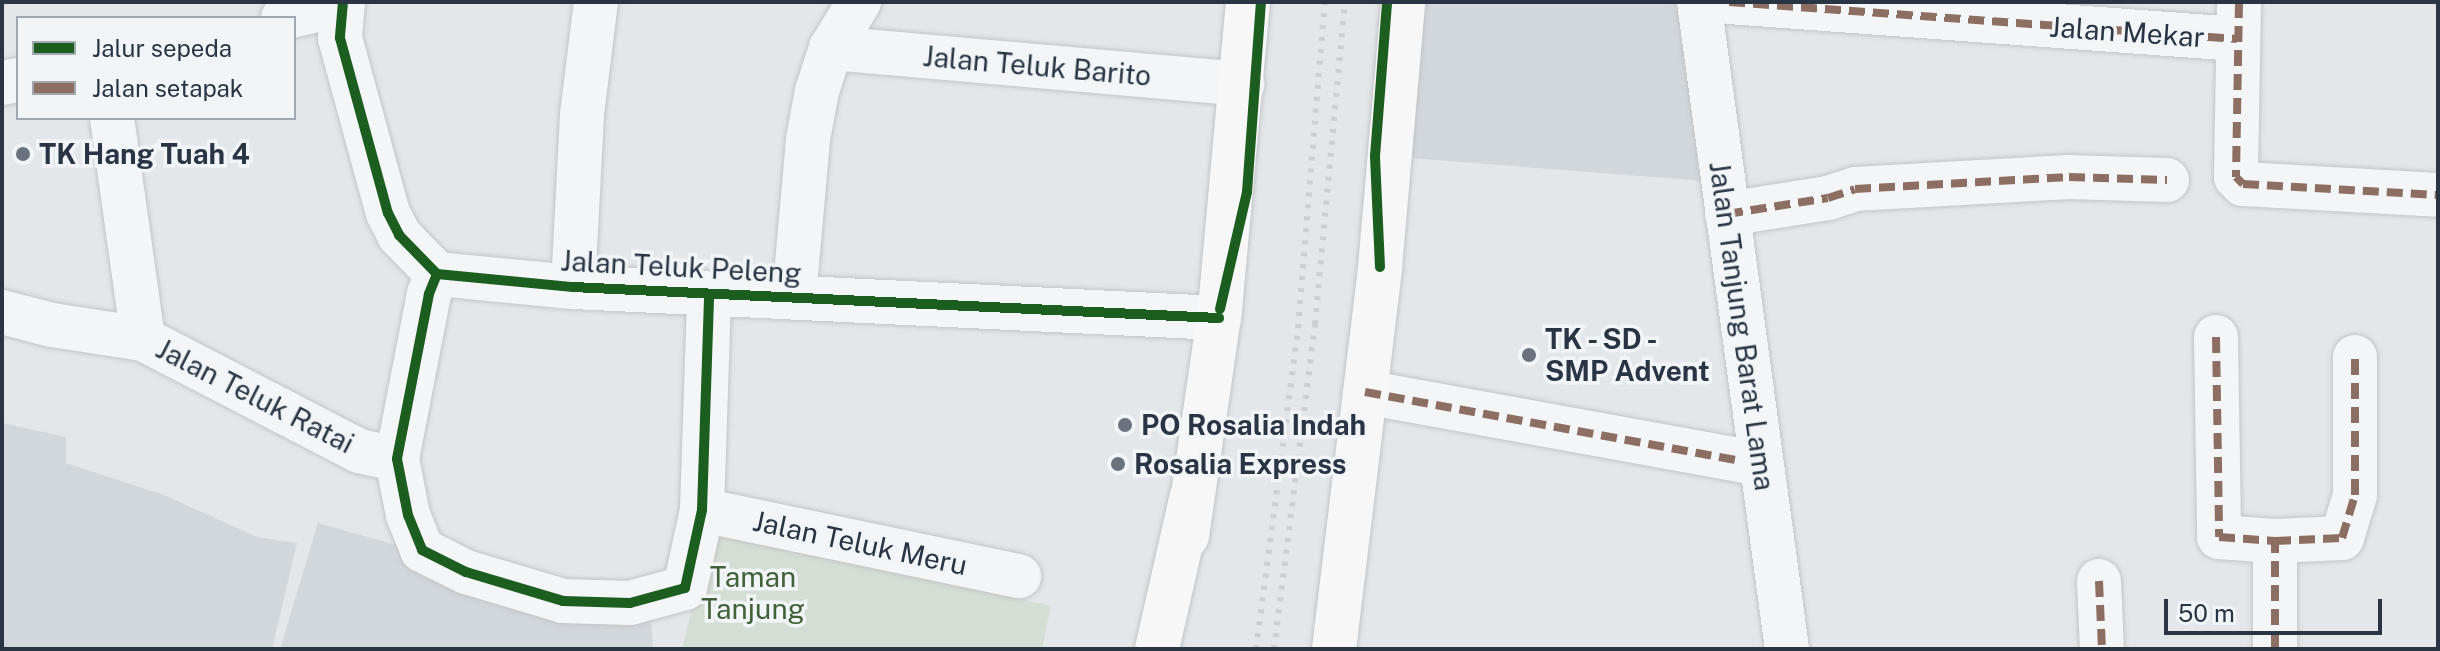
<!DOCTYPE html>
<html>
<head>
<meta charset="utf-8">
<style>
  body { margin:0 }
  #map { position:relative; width:2440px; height:651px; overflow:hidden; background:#e4e7e9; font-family:"Public Sans",sans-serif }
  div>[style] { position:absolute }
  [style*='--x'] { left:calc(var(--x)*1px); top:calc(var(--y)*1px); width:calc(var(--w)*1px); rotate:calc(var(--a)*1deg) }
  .built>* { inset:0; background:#d2d7dc }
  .green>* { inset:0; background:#d5ded4 }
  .roads { filter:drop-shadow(0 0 2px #c2c5c7) drop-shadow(0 0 2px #c2c5c7) }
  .minor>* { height:44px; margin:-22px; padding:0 22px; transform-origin:22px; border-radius:22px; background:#f4f5f6 }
  .major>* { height:44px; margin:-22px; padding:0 22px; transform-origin:22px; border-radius:22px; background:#f7f7f8 }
  .highway>* { height:44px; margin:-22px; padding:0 22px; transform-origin:22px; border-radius:22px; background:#f7f7f8 }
  .rail>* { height:6px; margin-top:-3px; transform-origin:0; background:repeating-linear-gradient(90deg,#cdcfd1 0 4px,transparent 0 12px) }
  .quiet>* { height:8px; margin-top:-4px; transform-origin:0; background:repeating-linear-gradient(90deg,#8d6e63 0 16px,transparent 0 24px) }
  .cycleway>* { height:10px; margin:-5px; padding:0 5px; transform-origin:5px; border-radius:5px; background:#1b5e20 }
  .dots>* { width:22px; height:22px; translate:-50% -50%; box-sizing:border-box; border:4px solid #f2f5f8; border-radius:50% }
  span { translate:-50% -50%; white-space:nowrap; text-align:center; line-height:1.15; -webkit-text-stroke:7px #f2f5f8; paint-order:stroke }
  .street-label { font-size:28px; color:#293544 }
  .poi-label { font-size:28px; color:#293544; font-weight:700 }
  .left { translate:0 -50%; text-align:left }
  .park-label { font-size:28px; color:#416136 }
  .frame { position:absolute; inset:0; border:4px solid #293544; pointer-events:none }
  .legend { position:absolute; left:16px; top:16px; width:280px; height:104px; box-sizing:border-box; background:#f2f5f8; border:2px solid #a2a8b0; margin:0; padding:10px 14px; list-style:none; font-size:24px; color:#293544 }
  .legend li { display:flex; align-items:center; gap:16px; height:40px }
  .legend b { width:40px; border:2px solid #a2a8b0 }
  .scale { position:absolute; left:2164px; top:599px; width:218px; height:36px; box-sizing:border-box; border:4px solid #293544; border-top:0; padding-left:10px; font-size:24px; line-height:28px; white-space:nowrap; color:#293544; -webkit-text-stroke:6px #f2f5f8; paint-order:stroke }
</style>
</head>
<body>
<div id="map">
  <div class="built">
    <div style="clip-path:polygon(1402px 2px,1689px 2px,1717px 182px,1397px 157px)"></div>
    <div style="clip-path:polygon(2px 423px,66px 437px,66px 463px,164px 495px,257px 537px,297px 543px,272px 649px,2px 649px)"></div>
    <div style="clip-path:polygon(318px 523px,651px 617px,653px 649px,280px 649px)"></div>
  </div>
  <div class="green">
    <div style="clip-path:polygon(712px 524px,715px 529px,1051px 606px,1042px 649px,682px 649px)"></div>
  </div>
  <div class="roads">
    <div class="minor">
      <div style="--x:343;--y:2;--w:36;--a:95"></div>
      <div style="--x:340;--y:38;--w:181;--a:74.7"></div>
      <div style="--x:388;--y:213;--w:25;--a:63"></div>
      <div style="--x:399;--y:235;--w:54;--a:45.7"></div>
      <div style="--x:437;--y:274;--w:137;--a:5.5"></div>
      <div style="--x:573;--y:287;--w:647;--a:2.75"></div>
      <div style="--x:1699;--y:2;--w:653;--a:82.25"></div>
      <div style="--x:1729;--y:2;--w:509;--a:4.17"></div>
      <div style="--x:2239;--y:2;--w:175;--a:91"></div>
      <div style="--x:2236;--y:177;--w:10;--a:45"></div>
      <div style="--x:2243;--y:184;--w:195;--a:3.2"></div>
      <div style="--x:283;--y:18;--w:61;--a:-13.3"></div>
      <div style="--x:831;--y:48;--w:413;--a:5"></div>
      <div style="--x:2;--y:83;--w:16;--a:-11"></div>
      <div style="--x:112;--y:118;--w:223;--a:82"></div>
      <div style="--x:143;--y:339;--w:243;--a:27.4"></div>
      <div style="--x:359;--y:451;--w:39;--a:12"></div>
      <div style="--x:1727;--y:214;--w:102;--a:-9"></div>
      <div style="--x:1828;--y:198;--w:28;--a:-18"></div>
      <div style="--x:1855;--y:189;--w:214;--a:-3.2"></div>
      <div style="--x:2069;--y:177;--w:98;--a:1.8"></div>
      <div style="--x:437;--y:274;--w:22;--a:112"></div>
      <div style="--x:429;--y:294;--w:168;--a:101"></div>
      <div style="--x:397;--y:459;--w:57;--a:78.9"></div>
      <div style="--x:408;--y:515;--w:38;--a:68"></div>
      <div style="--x:422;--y:550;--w:49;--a:26.6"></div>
      <div style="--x:466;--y:572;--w:101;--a:16.6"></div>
      <div style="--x:563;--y:601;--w:67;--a:1.7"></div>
      <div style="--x:630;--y:603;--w:57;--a:-15.3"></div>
      <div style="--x:685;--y:588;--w:80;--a:-77.7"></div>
      <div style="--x:702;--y:510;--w:216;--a:-88.1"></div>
      <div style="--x:573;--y:287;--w:173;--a:-87"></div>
      <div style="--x:582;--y:114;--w:113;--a:-82.9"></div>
      <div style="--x:794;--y:297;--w:159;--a:-84.9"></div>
      <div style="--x:808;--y:139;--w:49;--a:-79.4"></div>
      <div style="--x:817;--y:91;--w:45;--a:-72"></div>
      <div style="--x:831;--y:48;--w:54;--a:-58.7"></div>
      <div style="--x:2;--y:312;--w:52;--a:14.6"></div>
      <div style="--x:52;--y:325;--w:92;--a:8.7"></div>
      <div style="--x:2216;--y:337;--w:200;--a:89.1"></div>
      <div style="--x:2219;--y:537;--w:56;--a:4.1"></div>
      <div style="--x:2275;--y:541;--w:67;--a:-2.6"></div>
      <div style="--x:2342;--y:538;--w:45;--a:-73.2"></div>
      <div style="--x:2355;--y:495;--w:138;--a:-90"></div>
      <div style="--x:1365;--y:392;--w:402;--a:10.3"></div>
      <div style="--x:702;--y:510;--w:324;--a:11.8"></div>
      <div style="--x:2099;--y:581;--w:68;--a:87.5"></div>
      <div style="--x:2275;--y:649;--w:108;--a:-90"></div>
    </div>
    <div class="major">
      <div style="--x:1187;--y:536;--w:229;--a:-81.7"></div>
      <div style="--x:1220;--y:309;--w:308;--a:-84.8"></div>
      <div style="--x:1334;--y:649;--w:385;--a:-83.1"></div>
      <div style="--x:1380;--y:267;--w:266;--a:-85"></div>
    </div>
    <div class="highway">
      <div style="--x:1157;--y:649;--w:154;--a:-77.2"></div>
    </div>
  </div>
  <div class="rail">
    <div style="--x:1256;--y:649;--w:324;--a:-82.5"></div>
    <div style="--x:1298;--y:328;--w:327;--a:-85.3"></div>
    <div style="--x:1274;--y:649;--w:328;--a:-82.8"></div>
    <div style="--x:1315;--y:324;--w:323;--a:-84.7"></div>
  </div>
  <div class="quiet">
    <div style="--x:1729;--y:2;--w:509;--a:4.17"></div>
    <div style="--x:2239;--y:2;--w:175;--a:91"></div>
    <div style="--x:2236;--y:177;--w:10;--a:45"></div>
    <div style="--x:2243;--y:184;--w:195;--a:3.2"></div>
    <div style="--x:1727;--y:214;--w:102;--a:-9"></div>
    <div style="--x:1828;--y:198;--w:28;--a:-18"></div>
    <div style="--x:1855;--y:189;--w:214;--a:-3.2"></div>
    <div style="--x:2069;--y:177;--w:98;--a:1.8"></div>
    <div style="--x:2216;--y:337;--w:200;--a:89.1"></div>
    <div style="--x:2219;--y:537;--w:56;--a:4.1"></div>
    <div style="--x:2275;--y:541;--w:67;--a:-2.6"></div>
    <div style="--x:2342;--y:538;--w:45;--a:-73.2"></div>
    <div style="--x:2355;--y:495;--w:138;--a:-90"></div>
    <div style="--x:1365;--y:392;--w:381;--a:10.4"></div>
    <div style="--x:2099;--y:581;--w:68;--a:87.5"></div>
    <div style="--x:2275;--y:649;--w:108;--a:-90"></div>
  </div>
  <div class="cycleway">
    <div style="--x:343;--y:2;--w:36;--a:95"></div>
    <div style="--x:340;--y:38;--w:181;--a:74.7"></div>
    <div style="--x:388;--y:213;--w:25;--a:63"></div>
    <div style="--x:399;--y:235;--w:54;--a:45.7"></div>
    <div style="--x:437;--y:274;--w:137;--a:5.5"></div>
    <div style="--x:573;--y:287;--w:647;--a:2.75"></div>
    <div style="--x:1380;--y:267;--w:111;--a:-92.6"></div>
    <div style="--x:1375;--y:156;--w:154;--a:-85.5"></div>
    <div style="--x:437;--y:274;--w:22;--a:112"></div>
    <div style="--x:429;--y:294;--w:168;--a:101"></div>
    <div style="--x:397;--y:459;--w:57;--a:78.9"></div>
    <div style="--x:408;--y:515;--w:38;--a:68"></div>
    <div style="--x:422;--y:550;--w:49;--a:26.6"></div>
    <div style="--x:466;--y:572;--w:101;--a:16.6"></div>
    <div style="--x:563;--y:601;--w:67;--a:1.7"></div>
    <div style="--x:630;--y:603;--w:57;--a:-15.3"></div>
    <div style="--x:685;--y:588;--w:80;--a:-77.7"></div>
    <div style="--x:702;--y:510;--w:216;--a:-88.1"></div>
    <div style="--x:1220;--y:309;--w:120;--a:-77"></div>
    <div style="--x:1247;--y:192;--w:191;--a:-85.8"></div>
  </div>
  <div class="dots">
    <div style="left:23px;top:154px;background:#6a737e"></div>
    <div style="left:1529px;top:355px;background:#6a737e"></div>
    <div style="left:1125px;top:425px;background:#6a737e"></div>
    <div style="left:1118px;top:464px;background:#6a737e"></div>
  </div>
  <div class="street-label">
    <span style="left:2127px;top:32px;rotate:4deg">Jalan Mekar</span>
    <span style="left:1037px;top:66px;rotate:5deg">Jalan Teluk Barito</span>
    <span style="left:681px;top:267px;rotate:3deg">Jalan Teluk Peleng</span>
    <span style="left:1742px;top:326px;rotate:82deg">Jalan Tanjung Barat Lama</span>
    <span style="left:255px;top:396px;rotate:27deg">Jalan Teluk Ratai</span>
    <span style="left:860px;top:543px;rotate:12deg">Jalan Teluk Meru</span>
  </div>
  <div class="poi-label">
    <span class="left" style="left:39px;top:154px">TK Hang Tuah 4</span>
    <span class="left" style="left:1545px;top:355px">TK - SD -<br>SMP Advent</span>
    <span class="left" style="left:1141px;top:425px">PO Rosalia Indah</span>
    <span class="left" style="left:1134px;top:464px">Rosalia Express</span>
  </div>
  <div class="park-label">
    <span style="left:753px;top:593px">Taman<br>Tanjung</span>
  </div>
  <div class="frame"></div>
  <ul class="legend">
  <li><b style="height:10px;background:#1b5e20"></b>Jalur sepeda</li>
  <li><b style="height:10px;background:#8d6e63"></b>Jalan setapak</li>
  </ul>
  <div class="scale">50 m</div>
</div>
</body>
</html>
